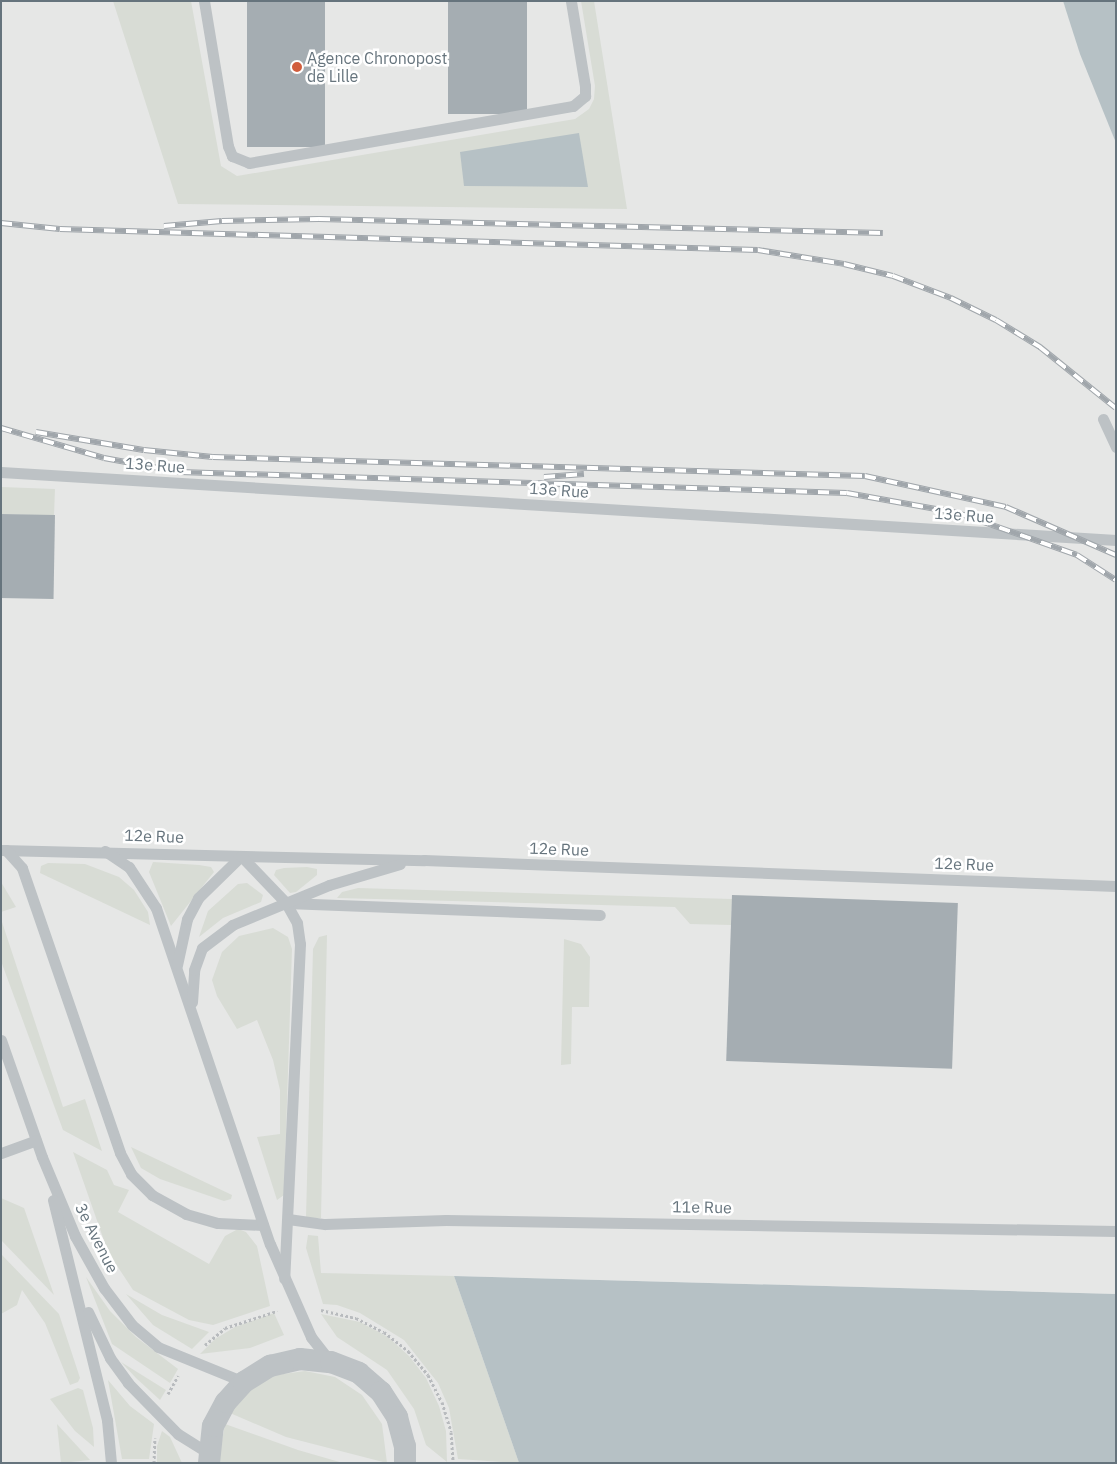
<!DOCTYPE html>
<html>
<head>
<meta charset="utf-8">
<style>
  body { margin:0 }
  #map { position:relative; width:1117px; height:1464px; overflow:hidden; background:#f8f8f6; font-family:"IBM Plex Sans",sans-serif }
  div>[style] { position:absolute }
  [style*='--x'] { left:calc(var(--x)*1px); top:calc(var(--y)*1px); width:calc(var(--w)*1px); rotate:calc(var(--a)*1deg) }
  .built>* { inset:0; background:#e6e7e6 }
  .green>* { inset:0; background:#d8dcd5; transform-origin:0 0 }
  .water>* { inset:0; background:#b6c1c5 }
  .building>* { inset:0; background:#a5adb2; transform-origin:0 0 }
  .path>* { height:3px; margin-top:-1.5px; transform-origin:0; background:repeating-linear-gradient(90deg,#b8bbbe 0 2.5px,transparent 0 5px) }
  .service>* { height:11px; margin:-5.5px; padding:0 5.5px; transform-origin:5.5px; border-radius:5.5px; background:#bdc2c5 }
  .minor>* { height:22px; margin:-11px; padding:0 11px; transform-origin:11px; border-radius:11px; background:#bdc2c5 }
  .rail>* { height:5.5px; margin-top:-2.75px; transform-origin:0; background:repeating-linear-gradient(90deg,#fff 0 11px,#a0a6ab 0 22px); box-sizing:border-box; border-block:1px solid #a0a6ab }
  .dots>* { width:14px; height:14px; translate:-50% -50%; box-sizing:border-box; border:2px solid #fff; border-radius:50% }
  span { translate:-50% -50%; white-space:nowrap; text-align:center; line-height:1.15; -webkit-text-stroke:5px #fff; paint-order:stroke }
  .poi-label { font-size:16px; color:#66747d }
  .left { translate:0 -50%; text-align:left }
  .street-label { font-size:16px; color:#66747d }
  .frame { position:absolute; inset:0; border:2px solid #66747d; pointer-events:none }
</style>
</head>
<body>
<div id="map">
  <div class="built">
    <div style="clip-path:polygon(1px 1px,1063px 1px,1116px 143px,1116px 1294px,454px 1276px,519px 1463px,1px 1463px)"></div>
  </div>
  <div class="green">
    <div style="clip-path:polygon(113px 1px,191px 1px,221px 166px,237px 176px,575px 119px,589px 109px,594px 99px,595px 86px,581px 1px,594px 1px,627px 209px,178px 204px)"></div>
    <div style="left:1px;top:487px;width:54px;height:27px;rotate:2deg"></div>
    <div style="clip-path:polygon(153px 862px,199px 865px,211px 867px,214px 872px,171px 926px,149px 872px)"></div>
    <div style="clip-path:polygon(48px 863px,85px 864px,119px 877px,134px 890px,148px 912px,150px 925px,40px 873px,41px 866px)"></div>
    <div style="clip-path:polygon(307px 867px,317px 869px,317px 875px,296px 892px,290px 893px,274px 875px,276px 870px,284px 868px)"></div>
    <div style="clip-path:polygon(1px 882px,16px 907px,1px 912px)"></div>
    <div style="clip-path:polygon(247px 883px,263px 895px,261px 902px,223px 918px,199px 937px,208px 911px,238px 884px)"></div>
    <div style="clip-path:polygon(358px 888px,732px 899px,731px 925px,690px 924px,675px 907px,337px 898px,342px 892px)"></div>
    <div style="clip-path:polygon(1px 919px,63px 1107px,85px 1099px,102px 1151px,63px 1130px,1px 961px)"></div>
    <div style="clip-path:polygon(273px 928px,288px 937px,292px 949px,284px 1195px,277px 1200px,257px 1137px,280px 1134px,280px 1090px,273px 1060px,257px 1020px,237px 1029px,217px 996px,212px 980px,222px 952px,239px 936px)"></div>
    <div style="clip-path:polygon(327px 935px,321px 1218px,306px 1218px,313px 949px,319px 937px)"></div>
    <div style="clip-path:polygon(564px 939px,581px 944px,590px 957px,589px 1007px,572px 1007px,571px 1064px,561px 1065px)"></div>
    <div style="clip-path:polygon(131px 1147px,232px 1195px,231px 1199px,224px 1201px,160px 1179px,141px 1168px)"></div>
    <div style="clip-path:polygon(73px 1152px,107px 1170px,114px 1185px,129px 1190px,118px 1212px,209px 1264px,225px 1236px,238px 1229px,246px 1232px,257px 1246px,270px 1306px,213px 1325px,189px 1320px,133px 1290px,108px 1252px)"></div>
    <div style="clip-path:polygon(1px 1198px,24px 1208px,54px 1295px,1px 1240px)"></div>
    <div style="clip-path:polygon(308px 1235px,318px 1236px,321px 1273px,454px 1276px,519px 1463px,458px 1459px,449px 1408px,438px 1383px,404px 1340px,360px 1313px,337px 1305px,323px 1304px,306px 1248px)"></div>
    <div style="clip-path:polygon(1px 1254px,59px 1314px,80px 1378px,78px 1382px,70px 1385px,45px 1323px,22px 1290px,17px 1305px,1px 1314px)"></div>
    <div style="clip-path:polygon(86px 1277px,110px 1311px,136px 1337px,178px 1369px,170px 1383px,112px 1344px)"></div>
    <div style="clip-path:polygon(126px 1294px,162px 1315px,209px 1332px,192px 1349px,153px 1325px)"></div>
    <div style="clip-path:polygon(274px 1313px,284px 1335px,250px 1348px,200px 1354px,215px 1339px,235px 1327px)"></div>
    <div style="clip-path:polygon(321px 1314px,360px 1322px,388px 1337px,409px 1356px,426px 1378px,439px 1406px,446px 1431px,447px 1462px,426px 1445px,414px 1409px,387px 1370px,337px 1337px)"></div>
    <div style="clip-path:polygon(121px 1362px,166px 1390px,160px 1400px,136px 1378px)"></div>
    <div style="clip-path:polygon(305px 1371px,335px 1377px,362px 1395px,382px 1424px,387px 1463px,286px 1437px,230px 1413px,252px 1388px,276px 1375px)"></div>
    <div style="clip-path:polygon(108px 1380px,130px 1406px,154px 1424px,149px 1459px,122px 1459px)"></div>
    <div style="clip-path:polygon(78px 1388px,83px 1390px,93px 1428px,94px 1447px,75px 1431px,50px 1399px)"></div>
    <div style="clip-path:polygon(57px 1424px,90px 1460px,61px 1463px)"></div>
    <div style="clip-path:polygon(225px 1424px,298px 1450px,343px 1463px,218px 1463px)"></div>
    <div style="clip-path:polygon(162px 1431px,170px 1437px,182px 1463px,157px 1463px,157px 1446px)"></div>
  </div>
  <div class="water">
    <div style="clip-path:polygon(1063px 1px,1116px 1px,1116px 143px,1080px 54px)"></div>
    <div style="clip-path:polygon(579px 133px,588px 187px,464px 186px,460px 152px)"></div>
    <div style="clip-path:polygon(454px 1276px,1116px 1294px,1116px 1463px,519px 1463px)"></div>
  </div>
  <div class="building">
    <div style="left:247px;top:1px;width:78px;height:146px"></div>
    <div style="left:448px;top:1px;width:79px;height:113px"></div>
    <div style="left:1px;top:514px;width:54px;height:84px;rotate:1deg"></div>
    <div style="left:732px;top:895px;width:226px;height:166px;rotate:2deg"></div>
  </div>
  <div class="path">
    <div style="--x:321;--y:1310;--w:36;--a:13"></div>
    <div style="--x:356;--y:1318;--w:31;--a:27"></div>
    <div style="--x:384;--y:1332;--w:31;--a:38"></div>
    <div style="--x:408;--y:1351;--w:31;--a:50"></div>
    <div style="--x:428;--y:1375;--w:30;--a:63"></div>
    <div style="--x:442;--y:1402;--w:31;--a:73"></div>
    <div style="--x:451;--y:1432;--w:31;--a:86"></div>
    <div style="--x:205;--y:1345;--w:26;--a:-40"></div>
    <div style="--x:225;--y:1328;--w:55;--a:-18.1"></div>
    <div style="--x:168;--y:1394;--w:21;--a:-61"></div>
    <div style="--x:154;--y:1463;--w:25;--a:-88"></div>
  </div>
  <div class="service">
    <div style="--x:204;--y:1;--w:147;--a:80.6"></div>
    <div style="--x:228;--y:146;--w:11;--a:68"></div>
    <div style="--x:232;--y:156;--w:18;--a:22"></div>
    <div style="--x:249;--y:163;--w:329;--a:-10"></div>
    <div style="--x:573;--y:106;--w:16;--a:-40"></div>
    <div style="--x:585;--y:96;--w:10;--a:-90"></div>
    <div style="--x:585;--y:86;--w:86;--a:-99.4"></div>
    <div style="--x:1103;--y:419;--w:31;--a:65"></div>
    <div style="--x:1;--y:472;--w:1117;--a:3.49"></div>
    <div style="--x:1;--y:850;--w:423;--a:1.4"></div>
    <div style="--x:424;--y:860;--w:692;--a:2.15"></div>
    <div style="--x:6;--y:850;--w:24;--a:48"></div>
    <div style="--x:22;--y:868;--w:301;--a:71"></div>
    <div style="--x:120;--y:1153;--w:24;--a:62"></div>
    <div style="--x:131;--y:1174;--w:30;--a:45"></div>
    <div style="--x:152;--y:1195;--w:39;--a:29"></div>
    <div style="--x:186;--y:1214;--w:33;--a:16"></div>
    <div style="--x:218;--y:1223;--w:45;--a:2.5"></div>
    <div style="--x:105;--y:851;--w:29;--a:34"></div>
    <div style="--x:129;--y:867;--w:49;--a:56.6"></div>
    <div style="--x:156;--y:908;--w:355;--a:71.3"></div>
    <div style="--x:270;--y:1244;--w:102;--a:66.2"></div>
    <div style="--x:311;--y:1337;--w:31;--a:52"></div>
    <div style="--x:286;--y:903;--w:314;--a:2.2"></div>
    <div style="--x:177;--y:965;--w:47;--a:-77.7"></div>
    <div style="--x:187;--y:919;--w:24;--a:-62"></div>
    <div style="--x:198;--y:898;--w:60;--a:-44.3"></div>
    <div style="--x:241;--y:856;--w:65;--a:46.2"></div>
    <div style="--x:286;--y:903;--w:23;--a:61"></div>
    <div style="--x:297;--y:923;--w:21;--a:82"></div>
    <div style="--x:300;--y:944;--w:335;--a:92.7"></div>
    <div style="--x:192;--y:1002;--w:32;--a:-86"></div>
    <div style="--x:194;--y:970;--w:23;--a:-70"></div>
    <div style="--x:202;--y:948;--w:38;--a:-37"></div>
    <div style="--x:232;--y:925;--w:105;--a:-22.4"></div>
    <div style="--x:329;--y:885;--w:74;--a:-16.5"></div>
    <div style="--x:1;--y:1040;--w:124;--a:70.7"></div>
    <div style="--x:42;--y:1157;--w:86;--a:67.3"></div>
    <div style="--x:75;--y:1236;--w:60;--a:60.9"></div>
    <div style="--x:104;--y:1288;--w:46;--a:52.9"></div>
    <div style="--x:132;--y:1325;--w:34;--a:40"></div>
    <div style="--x:158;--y:1347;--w:93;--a:22.1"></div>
    <div style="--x:1;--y:1153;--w:37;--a:-20"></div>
    <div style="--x:53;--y:1200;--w:227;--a:76.2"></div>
    <div style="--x:107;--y:1420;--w:43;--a:84.7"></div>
    <div style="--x:288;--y:1219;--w:37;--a:8"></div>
    <div style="--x:325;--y:1224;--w:121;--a:-1.9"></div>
    <div style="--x:446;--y:1220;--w:670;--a:0.94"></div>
    <div style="--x:88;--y:1312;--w:51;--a:64.4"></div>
    <div style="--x:110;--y:1358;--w:31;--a:54"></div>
    <div style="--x:128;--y:1383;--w:71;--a:45.6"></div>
    <div style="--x:178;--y:1434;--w:36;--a:32"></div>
  </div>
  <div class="minor">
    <div style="--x:209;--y:1463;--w:37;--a:-84"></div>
    <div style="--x:213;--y:1426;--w:27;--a:-62"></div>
    <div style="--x:226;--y:1402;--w:27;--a:-48"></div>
    <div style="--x:244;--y:1382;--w:31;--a:-32"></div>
    <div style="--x:270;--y:1366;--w:31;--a:-13"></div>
    <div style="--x:300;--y:1359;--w:31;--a:6"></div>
    <div style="--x:331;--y:1362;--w:30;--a:21"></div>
    <div style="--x:359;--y:1373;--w:29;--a:41"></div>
    <div style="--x:381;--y:1392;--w:30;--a:57"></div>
    <div style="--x:397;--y:1417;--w:30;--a:75"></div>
    <div style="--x:405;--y:1446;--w:17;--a:90"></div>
  </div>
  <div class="rail">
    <div style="--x:1;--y:223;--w:59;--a:5.8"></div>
    <div style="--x:60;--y:229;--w:698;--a:1.72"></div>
    <div style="--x:758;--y:250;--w:87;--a:9.2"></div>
    <div style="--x:844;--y:264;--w:50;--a:13.8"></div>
    <div style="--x:893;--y:276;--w:62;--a:20.8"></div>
    <div style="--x:951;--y:298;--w:50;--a:26.1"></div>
    <div style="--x:996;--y:320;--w:52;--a:31.5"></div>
    <div style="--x:1040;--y:347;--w:97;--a:38.8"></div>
    <div style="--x:164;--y:226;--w:58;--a:-4.9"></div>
    <div style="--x:222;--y:221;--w:97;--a:-1.2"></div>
    <div style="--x:319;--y:219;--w:564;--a:1.42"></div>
    <div style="--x:1;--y:428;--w:107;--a:16.2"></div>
    <div style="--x:104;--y:458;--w:77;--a:10.4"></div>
    <div style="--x:180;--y:472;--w:667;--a:1.8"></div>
    <div style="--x:847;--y:493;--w:113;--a:10.2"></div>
    <div style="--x:958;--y:513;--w:126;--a:19.4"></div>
    <div style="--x:1077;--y:555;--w:46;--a:32.7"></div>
    <div style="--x:36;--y:432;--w:109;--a:9.5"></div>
    <div style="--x:144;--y:450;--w:69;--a:5.8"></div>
    <div style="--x:213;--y:457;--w:652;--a:1.67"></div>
    <div style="--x:865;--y:476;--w:144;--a:12.4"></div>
    <div style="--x:1006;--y:507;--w:120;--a:23.6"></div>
    <div style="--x:544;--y:477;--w:40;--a:-4.3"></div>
  </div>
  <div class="dots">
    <div style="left:297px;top:67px;background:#d15d3d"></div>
  </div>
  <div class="poi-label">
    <span class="left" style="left:307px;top:67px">Agence Chronopost<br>de Lille</span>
  </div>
  <div class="street-label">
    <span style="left:155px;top:465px;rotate:4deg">13e Rue</span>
    <span style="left:559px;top:490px;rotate:4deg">13e Rue</span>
    <span style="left:964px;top:515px;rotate:4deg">13e Rue</span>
    <span style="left:154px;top:836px;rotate:2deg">12e Rue</span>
    <span style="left:559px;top:849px;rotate:2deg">12e Rue</span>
    <span style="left:964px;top:864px;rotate:2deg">12e Rue</span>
    <span style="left:702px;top:1207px;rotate:1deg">11e Rue</span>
    <span style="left:97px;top:1238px;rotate:63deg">3e Avenue</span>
  </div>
  <div class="frame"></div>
</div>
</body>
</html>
